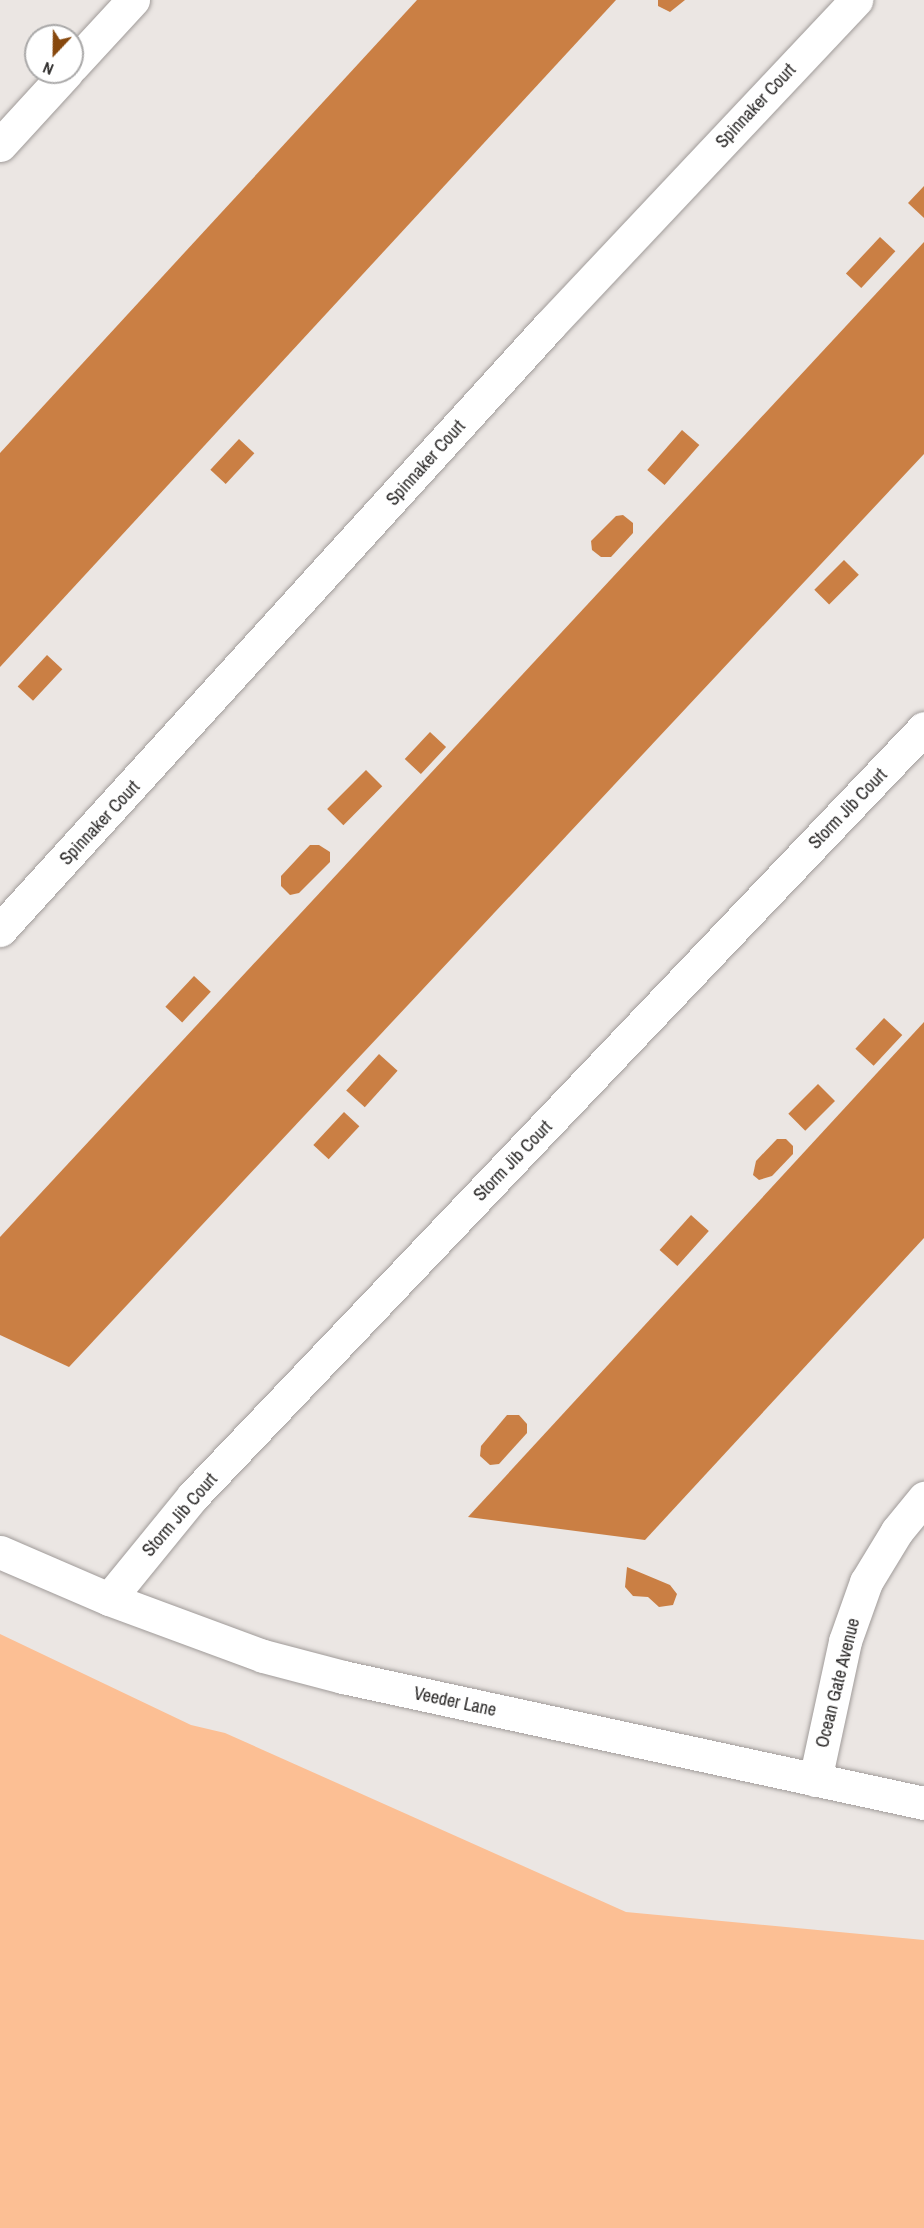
<!DOCTYPE html>
<html>
<head>
<meta charset="utf-8">
<style>
  body { margin:0 }
  #map { position:relative; width:924px; height:2228px; overflow:hidden; background:#ebe6e3; font-family:"Archivo Narrow",sans-serif }
  div>[style] { position:absolute }
  [style*='--x'] { left:calc(var(--x)*1px); top:calc(var(--y)*1px); width:calc(var(--w)*1px); rotate:calc(var(--a)*1deg) }
  .green>* { inset:0; background:#fcbf94 }
  .water>* { inset:0; background:#ca7f44; transform-origin:0 0 }
  .roads { filter:drop-shadow(0 0 2px #a09b99) drop-shadow(0 0 2px #a09b99) }
  .street>* { height:33px; margin:-16.5px; padding:0 16.5px; transform-origin:16.5px; border-radius:16.5px; background:#fff }
  .secondary>* { height:33px; margin:-16.5px; padding:0 16.5px; transform-origin:16.5px; border-radius:16.5px; background:#fff }
  span { translate:-50% -50%; white-space:nowrap; text-align:center; line-height:1.15; -webkit-text-stroke:6px #fff; paint-order:stroke }
  .street-label { font-size:18px; color:#2a2827 }
  .north { position:absolute; left:24px; top:24px; width:60px; height:60px; box-sizing:border-box; background:#fff; border:2px solid #aaa9a9; border-radius:50%; rotate:202deg; font-size:16px; font-weight:700; line-height:24px; text-align:center; color:#2a2827 }
  .north::after { content:''; display:block; margin:auto; width:21px; height:27px; background:#87480d; clip-path:polygon(50% 0,100% 100%,50% 72%,0 100%) }
</style>
</head>
<body>
<div id="map">
  <div class="green">
    <div style="clip-path:polygon(0 1634px,191px 1725px,225px 1733px,626px 1912px,924px 1940px,924px 2228px,0 2228px)"></div>
  </div>
  <div class="water">
    <div style="clip-path:polygon(417px 0,616px 0,0 667px,0 453px)"></div>
    <div style="clip-path:polygon(685px 0,670px 12px,658px 6px,658px 0)"></div>
    <div style="clip-path:polygon(924px 186px,924px 218px,908px 203px)"></div>
    <div style="left:880px;top:237px;width:21px;height:50px;rotate:43deg"></div>
    <div style="clip-path:polygon(924px 242px,924px 454px,69px 1367px,0 1335px,0 1237px)"></div>
    <div style="left:682px;top:430px;width:23px;height:53px;rotate:41deg"></div>
    <div style="left:239px;top:439px;width:21px;height:42px;rotate:43deg"></div>
    <div style="clip-path:polygon(623px 515px,633px 523px,633px 533px,611px 557px,601px 557px,592px 550px,591px 541px,616px 516px)"></div>
    <div style="left:844px;top:560px;width:21px;height:42px;rotate:45deg"></div>
    <div style="left:47px;top:655px;width:21px;height:43px;rotate:43deg"></div>
    <div style="left:430px;top:732px;width:22px;height:37px;rotate:43deg"></div>
    <div style="left:366px;top:770px;width:23px;height:55px;rotate:45deg"></div>
    <div style="clip-path:polygon(310px 845px,319px 845px,330px 852px,330px 862px,299px 893px,290px 895px,281px 886px,281px 876px)"></div>
    <div style="left:194px;top:976px;width:23px;height:42px;rotate:43deg"></div>
    <div style="left:884px;top:1018px;width:25px;height:42px;rotate:43deg"></div>
    <div style="clip-path:polygon(924px 1022px,924px 1238px,645px 1540px,468px 1517px)"></div>
    <div style="left:379px;top:1054px;width:25px;height:49px;rotate:42deg"></div>
    <div style="left:818px;top:1084px;width:24px;height:42px;rotate:45deg"></div>
    <div style="left:344px;top:1112px;width:21px;height:45px;rotate:43deg"></div>
    <div style="clip-path:polygon(777px 1139px,786px 1139px,793px 1146px,793px 1154px,772px 1176px,759px 1180px,753px 1175px,756px 1161px)"></div>
    <div style="left:691px;top:1215px;width:24px;height:47px;rotate:42deg"></div>
    <div style="clip-path:polygon(507px 1415px,519px 1415px,527px 1424px,527px 1433px,499px 1464px,490px 1465px,480px 1456px,481px 1446px)"></div>
    <div style="clip-path:polygon(627px 1567px,670px 1585px,677px 1594px,673px 1605px,659px 1607px,648px 1597px,633px 1596px,625px 1587px)"></div>
  </div>
  <div class="roads">
    <div class="street">
      <div style="--x:72;--y:66;--w:90;--a:-47.3"></div>
      <div style="--x:0;--y:145;--w:99;--a:-47.5"></div>
      <div style="--x:0;--y:930;--w:816;--a:-47.73"></div>
      <div style="--x:549;--y:326;--w:448;--a:-46.7"></div>
      <div style="--x:109;--y:1599;--w:133;--a:-50.8"></div>
      <div style="--x:193;--y:1496;--w:1060;--a:-46.41"></div>
      <div style="--x:815;--y:1780;--w:142;--a:-77.8"></div>
      <div style="--x:845;--y:1641;--w:63;--a:-70.4"></div>
      <div style="--x:866;--y:1582;--w:60;--a:-58.7"></div>
      <div style="--x:897;--y:1531;--w:43;--a:-50.7"></div>
    </div>
    <div class="secondary">
      <div style="--x:0;--y:1552;--w:119;--a:23.3"></div>
      <div style="--x:109;--y:1599;--w:164;--a:20.3"></div>
      <div style="--x:263;--y:1656;--w:83;--a:14.7"></div>
      <div style="--x:343;--y:1677;--w:595;--a:12.24"></div>
    </div>
  </div>
  <div class="street-label">
    <span style="left:756px;top:106px;rotate:-47deg">Spinnaker Court</span>
    <span style="left:426px;top:463px;rotate:-48deg">Spinnaker Court</span>
    <span style="left:848px;top:809px;rotate:-46deg">Storm Jib Court</span>
    <span style="left:100px;top:823px;rotate:-47deg">Spinnaker Court</span>
    <span style="left:513px;top:1161px;rotate:-46deg">Storm Jib Court</span>
    <span style="left:180px;top:1515px;rotate:-49deg">Storm Jib Court</span>
    <span style="left:838px;top:1683px;rotate:-76deg">Ocean Gate Avenue</span>
    <span style="left:455px;top:1702px;rotate:12deg">Veeder Lane</span>
  </div>
  <div class="north">N</div>
</div>
</body>
</html>
